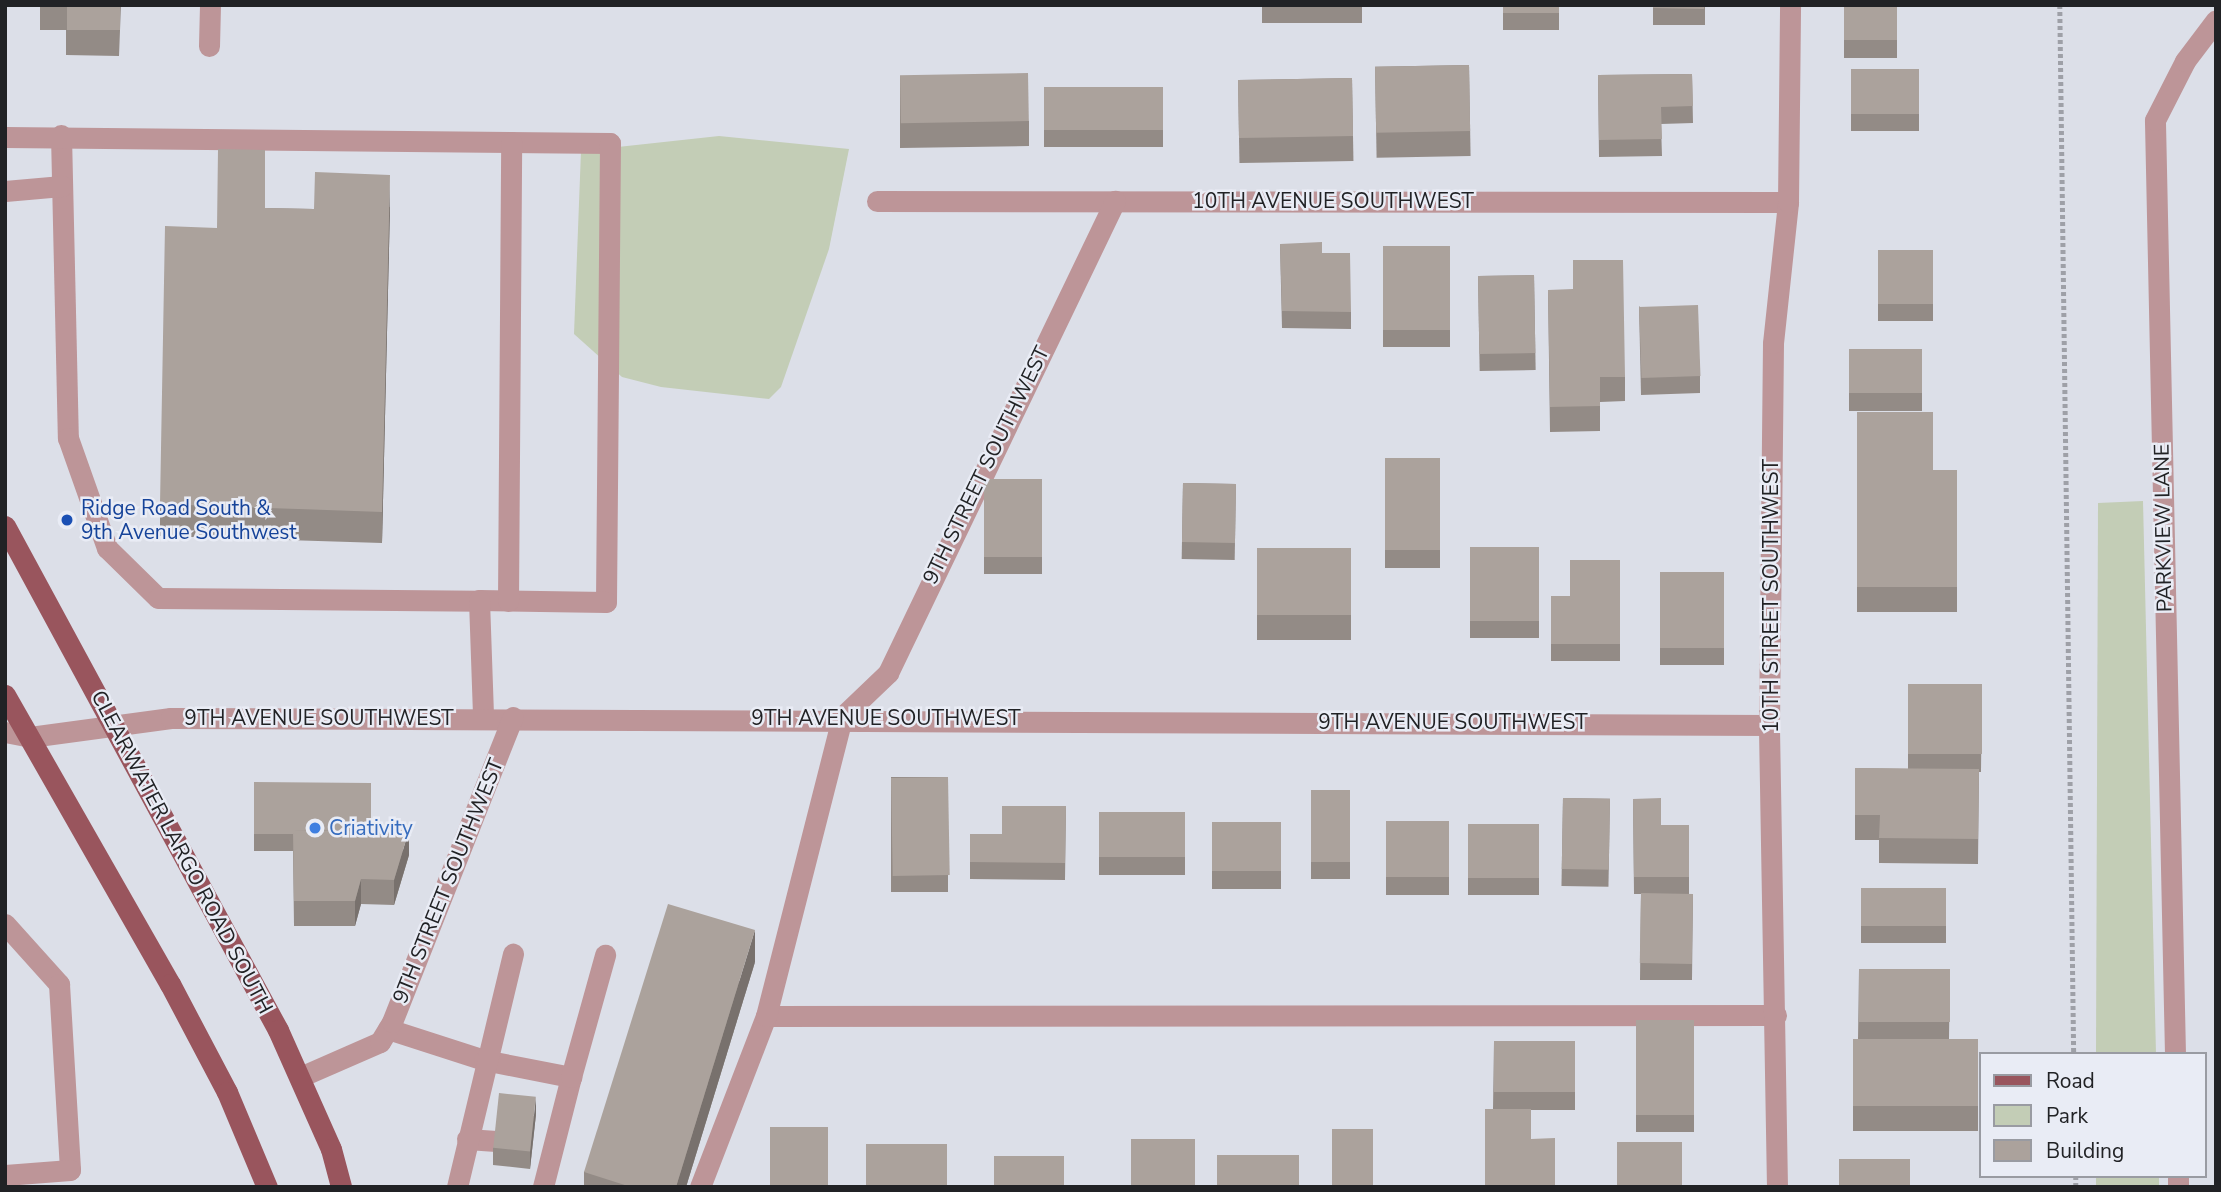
<!DOCTYPE html>
<html>
<head>
<meta charset="utf-8">
<style>
  body { margin:0 }
  #map { position:relative; width:2221px; height:1192px; overflow:hidden; background:#dcdfe8; font-family:"Nunito Sans",sans-serif }
  div>[style] { position:absolute }
  [style*='--x'] { left:calc(var(--x)*1px); top:calc(var(--y)*1px); width:calc(var(--w)*1px); rotate:calc(var(--a)*1deg) }
  .green>* { inset:0; background:#c3cdb6; transform-origin:0 0 }
  .path>* { height:4.5px; margin-top:-2.25px; transform-origin:0; background:repeating-linear-gradient(90deg,#9ea0a7 0 3.5px,transparent 0 7px) }
  .minor>* { height:21px; margin:-10.5px; padding:0 10.5px; transform-origin:10.5px; border-radius:10.5px; background:#bd9598 }
  .major>* { height:21px; margin:-10.5px; padding:0 10.5px; transform-origin:10.5px; border-radius:10.5px; background:#99555d }
  .wall>* { inset:0; background:#938b86; transform-origin:0 0 }
  .shaded-wall>* { inset:0; background:#78716d }
  .building>* { inset:0; background:#aba29c; transform-origin:0 0 }
  .dots>* { width:19px; height:19px; translate:-50% -50%; box-sizing:border-box; border:4px solid #e9ecf5; border-radius:50% }
  span { translate:-50% -50%; white-space:nowrap; text-align:center; line-height:1.15; -webkit-text-stroke:5px #e9ecf5; paint-order:stroke }
  .street-label { font-size:21px; color:#212225 }
  .transit-label { font-size:21px; color:#164399 }
  .left { translate:0 -50%; text-align:left }
  .shop-label { font-size:21px; color:#366cbe }
  .frame { position:absolute; inset:0; border:7px solid #212225; pointer-events:none }
  .legend { position:absolute; left:1979px; top:1052px; width:228px; height:126px; box-sizing:border-box; background:#e9ecf5; border:2px solid #999ba2; margin:0; padding:9px 12px; list-style:none; font-size:21px; color:#212225 }
  .legend li { display:flex; align-items:center; gap:14px; height:35px }
  .legend b { width:35px; border:2px solid #999ba2 }
</style>
</head>
<body>
<div id="map">
  <div class="green">
    <div style="clip-path:polygon(719px 136px,849px 149px,829px 249px,781px 387px,769px 399px,661px 387px,622px 377px,574px 334px,581px 151px)"></div>
    <div style="clip-path:polygon(2143px 501px,2156px 1054px,2096px 1054px,2098px 503px)"></div>
    <div style="left:2096px;top:1176px;width:63px;height:11px"></div>
  </div>
  <div class="path">
    <div style="--x:2060;--y:5;--w:1049;--a:89.24"></div>
    <div style="--x:2076;--y:1176;--w:11;--a:90"></div>
  </div>
  <div class="minor">
    <div style="--x:209;--y:46;--w:41;--a:-88.6"></div>
    <div style="--x:61;--y:135;--w:303;--a:88.7"></div>
    <div style="--x:68;--y:438;--w:117;--a:70.5"></div>
    <div style="--x:107;--y:548;--w:71;--a:44.4"></div>
    <div style="--x:158;--y:598;--w:321;--a:0.5"></div>
    <div style="--x:5;--y:137;--w:605;--a:0.57"></div>
    <div style="--x:610;--y:143;--w:459;--a:90.5"></div>
    <div style="--x:606;--y:602;--w:127;--a:-179.1"></div>
    <div style="--x:479;--y:600;--w:117;--a:88"></div>
    <div style="--x:5;--y:191;--w:57;--a:-5"></div>
    <div style="--x:877;--y:201;--w:911;--a:0.06"></div>
    <div style="--x:508;--y:601;--w:459;--a:-89.6"></div>
    <div style="--x:5;--y:732;--w:25;--a:11"></div>
    <div style="--x:30;--y:737;--w:142;--a:-7.7"></div>
    <div style="--x:171;--y:718;--w:1598;--a:0.25"></div>
    <div style="--x:5;--y:924;--w:81;--a:48"></div>
    <div style="--x:59;--y:984;--w:186;--a:86.6"></div>
    <div style="--x:70;--y:1170;--w:65;--a:175.6"></div>
    <div style="--x:766;--y:1016;--w:1010;--a:-0.06"></div>
    <div style="--x:388;--y:1029;--w:101;--a:17.9"></div>
    <div style="--x:484;--y:1060;--w:89;--a:11.1"></div>
    <div style="--x:571;--y:1077;--w:114;--a:104.3"></div>
    <div style="--x:2175;--y:1054;--w:934;--a:-91.23"></div>
    <div style="--x:2155;--y:120;--w:66;--a:-63"></div>
    <div style="--x:2185;--y:61;--w:51;--a:-52.9"></div>
    <div style="--x:300;--y:1077;--w:87;--a:-23.6"></div>
    <div style="--x:380;--y:1042;--w:23;--a:-59"></div>
    <div style="--x:392;--y:1022;--w:328;--a:-68.4"></div>
    <div style="--x:571;--y:1077;--w:127;--a:-74.4"></div>
    <div style="--x:467;--y:1139;--w:29;--a:4"></div>
    <div style="--x:2178;--y:1176;--w:11;--a:90"></div>
    <div style="--x:457;--y:1187;--w:240;--a:-76.5"></div>
    <div style="--x:700;--y:1187;--w:183;--a:-68.9"></div>
    <div style="--x:766;--y:1016;--w:309;--a:-75.7"></div>
    <div style="--x:842;--y:717;--w:64;--a:-43.7"></div>
    <div style="--x:888;--y:673;--w:524;--a:-64.32"></div>
    <div style="--x:1777;--y:1187;--w:462;--a:-91"></div>
    <div style="--x:1769;--y:725;--w:382;--a:-89.4"></div>
    <div style="--x:1773;--y:343;--w:142;--a:-83.9"></div>
    <div style="--x:1788;--y:202;--w:197;--a:-89.4"></div>
  </div>
  <div class="major">
    <div style="--x:5;--y:526;--w:573;--a:61.56"></div>
    <div style="--x:278;--y:1030;--w:130;--a:66"></div>
    <div style="--x:331;--y:1149;--w:39;--a:75"></div>
    <div style="--x:5;--y:695;--w:333;--a:60.3"></div>
    <div style="--x:170;--y:984;--w:122;--a:62.2"></div>
    <div style="--x:227;--y:1092;--w:103;--a:67.2"></div>
  </div>
  <div class="wall">
    <div style="clip-path:polygon(40px 5px,121px 5px,119px 56px,66px 55px,66px 30px,40px 30px)"></div>
    <div style="clip-path:polygon(905px 5px,987px 5px,987px 6px)"></div>
    <div style="left:1262px;top:5px;width:100px;height:18px"></div>
    <div style="left:1503px;top:5px;width:56px;height:25px"></div>
    <div style="left:1653px;top:5px;width:52px;height:20px"></div>
    <div style="left:1844px;top:5px;width:53px;height:53px"></div>
    <div style="left:1469px;top:65px;width:91px;height:94px;rotate:89deg"></div>
    <div style="left:1851px;top:69px;width:68px;height:62px"></div>
    <div style="clip-path:polygon(1692px 74px,1693px 123px,1661px 124px,1662px 156px,1599px 157px,1598px 75px)"></div>
    <div style="clip-path:polygon(900px 76px,1029px 121px,1029px 146px,900px 148px)"></div>
    <div style="left:1352px;top:78px;width:83px;height:114px;rotate:89deg"></div>
    <div style="left:1044px;top:87px;width:119px;height:60px"></div>
    <div style="clip-path:polygon(390px 207px,382px 543px,160px 536px,160px 504px,217px 228px,265px 208px,314px 209px)"></div>
    <div style="clip-path:polygon(1280px 244px,1322px 253px,1351px 312px,1351px 329px,1282px 328px)"></div>
    <div style="left:1383px;top:246px;width:67px;height:101px"></div>
    <div style="left:1878px;top:250px;width:55px;height:71px"></div>
    <div style="left:1534px;top:275px;width:95px;height:56px;rotate:89deg"></div>
    <div style="clip-path:polygon(1548px 290px,1625px 377px,1625px 401px,1600px 402px,1600px 431px,1550px 432px)"></div>
    <div style="clip-path:polygon(1639px 306px,1700px 376px,1700px 393px,1641px 395px)"></div>
    <div style="left:1849px;top:349px;width:73px;height:62px"></div>
    <div style="clip-path:polygon(1857px 412px,1933px 470px,1957px 470px,1957px 612px,1857px 612px)"></div>
    <div style="left:1385px;top:458px;width:55px;height:110px"></div>
    <div style="left:984px;top:479px;width:58px;height:95px"></div>
    <div style="left:1183px;top:483px;width:53px;height:76px;rotate:1deg"></div>
    <div style="left:1470px;top:547px;width:69px;height:91px"></div>
    <div style="left:1351px;top:548px;width:92px;height:94px;rotate:90deg"></div>
    <div style="clip-path:polygon(1620px 560px,1620px 661px,1551px 661px,1551px 596px,1570px 596px)"></div>
    <div style="left:1660px;top:572px;width:64px;height:93px"></div>
    <div style="clip-path:polygon(1908px 684px,1982px 684px,1981px 772px,1979px 772px,1978px 864px,1879px 863px,1879px 840px,1855px 840px,1855px 768px,1908px 769px)"></div>
    <div style="left:948px;top:777px;width:115px;height:57px;rotate:90deg"></div>
    <div style="clip-path:polygon(254px 782px,371px 830px,409px 855px,394px 905px,361px 904px,355px 926px,294px 926px,293px 851px,254px 851px)"></div>
    <div style="left:1311px;top:790px;width:39px;height:89px"></div>
    <div style="left:1563px;top:798px;width:47px;height:88px;rotate:1deg"></div>
    <div style="clip-path:polygon(1633px 799px,1661px 825px,1689px 825px,1689px 894px,1693px 894px,1692px 980px,1640px 980px,1641px 894px,1634px 894px)"></div>
    <div style="clip-path:polygon(1066px 806px,1065px 880px,970px 879px,970px 834px,1002px 834px)"></div>
    <div style="left:1185px;top:812px;width:63px;height:86px;rotate:90deg"></div>
    <div style="left:1386px;top:821px;width:63px;height:74px"></div>
    <div style="left:1212px;top:822px;width:69px;height:67px"></div>
    <div style="left:1539px;top:824px;width:71px;height:71px;rotate:90deg"></div>
    <div style="left:1861px;top:888px;width:85px;height:55px"></div>
    <div style="clip-path:polygon(755px 962px,686px 1187px,584px 1187px,584px 1172px)"></div>
    <div style="clip-path:polygon(1859px 969px,1950px 969px,1949px 1039px,1978px 1039px,1978px 1131px,1853px 1131px,1853px 1039px,1858px 1039px)"></div>
    <div style="left:1636px;top:1020px;width:58px;height:112px"></div>
    <div style="clip-path:polygon(1494px 1041px,1575px 1041px,1575px 1110px,1531px 1110px,1531px 1139px,1555px 1187px,1493px 1109px)"></div>
    <div style="clip-path:polygon(536px 1114px,530px 1169px,493px 1165px,493px 1148px)"></div>
  </div>
  <div class="shaded-wall">
    <div style="clip-path:polygon(390px 175px,390px 207px,382px 543px,382px 512px)"></div>
    <div style="clip-path:polygon(409px 830px,409px 855px,394px 905px,394px 880px)"></div>
    <div style="clip-path:polygon(361px 879px,361px 904px,355px 926px,355px 901px)"></div>
    <div style="clip-path:polygon(755px 930px,755px 962px,686px 1187px,676px 1187px)"></div>
    <div style="clip-path:polygon(536px 1097px,536px 1114px,530px 1169px,530px 1151px)"></div>
  </div>
  <div class="building">
    <div style="left:67px;top:5px;width:53px;height:25px"></div>
    <div style="left:1503px;top:5px;width:56px;height:8px"></div>
    <div style="clip-path:polygon(1653px 5px,1704px 5px,1704px 9px,1653px 8px)"></div>
    <div style="left:1844px;top:5px;width:53px;height:35px"></div>
    <div style="left:1469px;top:65px;width:66px;height:94px;rotate:89deg"></div>
    <div style="left:1851px;top:69px;width:68px;height:45px"></div>
    <div style="left:1028px;top:73px;width:48px;height:128px;rotate:89deg"></div>
    <div style="clip-path:polygon(1692px 74px,1693px 106px,1661px 107px,1662px 139px,1599px 140px,1598px 75px)"></div>
    <div style="left:1352px;top:78px;width:58px;height:114px;rotate:89deg"></div>
    <div style="left:1044px;top:87px;width:119px;height:43px"></div>
    <div style="clip-path:polygon(218px 149px,265px 150px,265px 208px,314px 209px,315px 172px,390px 175px,382px 512px,160px 504px,165px 226px,217px 228px)"></div>
    <div style="clip-path:polygon(1322px 242px,1322px 253px,1350px 253px,1351px 312px,1282px 311px,1280px 244px)"></div>
    <div style="left:1383px;top:246px;width:67px;height:84px"></div>
    <div style="left:1878px;top:250px;width:55px;height:54px"></div>
    <div style="clip-path:polygon(1573px 260px,1623px 260px,1625px 377px,1600px 377px,1600px 406px,1550px 407px,1548px 290px,1573px 289px)"></div>
    <div style="left:1534px;top:275px;width:78px;height:56px;rotate:89deg"></div>
    <div style="left:1698px;top:305px;width:71px;height:59px;rotate:88deg"></div>
    <div style="left:1849px;top:349px;width:73px;height:44px"></div>
    <div style="clip-path:polygon(1857px 412px,1933px 412px,1933px 470px,1957px 470px,1957px 587px,1857px 587px)"></div>
    <div style="left:1385px;top:458px;width:55px;height:92px"></div>
    <div style="left:984px;top:479px;width:58px;height:78px"></div>
    <div style="left:1183px;top:483px;width:53px;height:59px;rotate:1deg"></div>
    <div style="left:1470px;top:547px;width:69px;height:74px"></div>
    <div style="left:1351px;top:548px;width:67px;height:94px;rotate:90deg"></div>
    <div style="clip-path:polygon(1570px 560px,1620px 560px,1620px 644px,1551px 644px,1551px 596px,1570px 596px)"></div>
    <div style="left:1660px;top:572px;width:64px;height:76px"></div>
    <div style="left:1908px;top:684px;width:74px;height:70px"></div>
    <div style="clip-path:polygon(1855px 768px,1979px 769px,1978px 839px,1879px 838px,1880px 815px,1855px 815px)"></div>
    <div style="left:948px;top:777px;width:98px;height:57px;rotate:89deg"></div>
    <div style="clip-path:polygon(254px 782px,371px 783px,371px 830px,293px 831px,293px 834px,254px 834px)"></div>
    <div style="left:1311px;top:790px;width:39px;height:72px"></div>
    <div style="left:1563px;top:798px;width:47px;height:71px;rotate:1deg"></div>
    <div style="clip-path:polygon(1661px 798px,1661px 825px,1689px 825px,1689px 877px,1634px 877px,1633px 799px)"></div>
    <div style="clip-path:polygon(1002px 806px,1066px 806px,1065px 863px,970px 862px,970px 834px,1002px 834px)"></div>
    <div style="left:1185px;top:812px;width:45px;height:86px;rotate:90deg"></div>
    <div style="left:1386px;top:821px;width:63px;height:56px"></div>
    <div style="left:1212px;top:822px;width:69px;height:49px"></div>
    <div style="left:1539px;top:824px;width:54px;height:71px;rotate:90deg"></div>
    <div style="clip-path:polygon(409px 830px,394px 880px,361px 879px,355px 901px,294px 901px,293px 831px)"></div>
    <div style="left:1861px;top:888px;width:85px;height:38px"></div>
    <div style="left:1641px;top:893px;width:52px;height:70px;rotate:1deg"></div>
    <div style="clip-path:polygon(668px 904px,755px 930px,676px 1187px,631px 1187px,584px 1172px)"></div>
    <div style="left:1859px;top:969px;width:91px;height:53px"></div>
    <div style="left:1636px;top:1020px;width:58px;height:95px"></div>
    <div style="left:1853px;top:1039px;width:125px;height:67px"></div>
    <div style="left:1494px;top:1041px;width:81px;height:51px"></div>
    <div style="left:499px;top:1093px;width:37px;height:55px;rotate:6deg"></div>
    <div style="clip-path:polygon(1485px 1109px,1531px 1109px,1531px 1139px,1555px 1138px,1555px 1187px,1485px 1187px)"></div>
    <div style="left:770px;top:1127px;width:58px;height:60px"></div>
    <div style="left:1332px;top:1129px;width:41px;height:58px"></div>
    <div style="left:1131px;top:1139px;width:64px;height:48px"></div>
    <div style="left:1617px;top:1142px;width:65px;height:45px"></div>
    <div style="left:947px;top:1144px;width:43px;height:81px;rotate:90deg"></div>
    <div style="left:1217px;top:1155px;width:82px;height:32px"></div>
    <div style="left:994px;top:1156px;width:70px;height:31px"></div>
    <div style="left:1839px;top:1159px;width:71px;height:28px"></div>
  </div>
  <div class="dots">
    <div style="left:67px;top:520px;background:#1a4fb4"></div>
    <div style="left:315px;top:828px;background:#3f7fe0"></div>
  </div>
  <div class="street-label">
    <span style="left:1333px;top:201px">10TH AVENUE SOUTHWEST</span>
    <span style="left:986px;top:465px;rotate:-64deg">9TH STREET SOUTHWEST</span>
    <span style="left:2163px;top:528px;rotate:-91deg">PARKVIEW LANE</span>
    <span style="left:1771px;top:596px;rotate:-90deg">10TH STREET SOUTHWEST</span>
    <span style="left:319px;top:718px">9TH AVENUE SOUTHWEST</span>
    <span style="left:886px;top:718px">9TH AVENUE SOUTHWEST</span>
    <span style="left:1453px;top:722px">9TH AVENUE SOUTHWEST</span>
    <span style="left:182px;top:852px;rotate:62deg">CLEARWATER LARGO ROAD SOUTH</span>
    <span style="left:448px;top:881px;rotate:-68deg">9TH STREET SOUTHWEST</span>
  </div>
  <div class="transit-label">
    <span class="left" style="left:81px;top:520px">Ridge Road South &amp;<br>9th Avenue Southwest</span>
  </div>
  <div class="shop-label">
    <span class="left" style="left:329px;top:828px">Criativity</span>
  </div>
  <div class="frame"></div>
  <ul class="legend">
  <li><b style="height:9px;background:#99555d"></b>Road</li>
  <li><b style="height:19px;background:#c3cdb6"></b>Park</li>
  <li><b style="height:19px;background:#aba29c"></b>Building</li>
  </ul>
</div>
</body>
</html>
